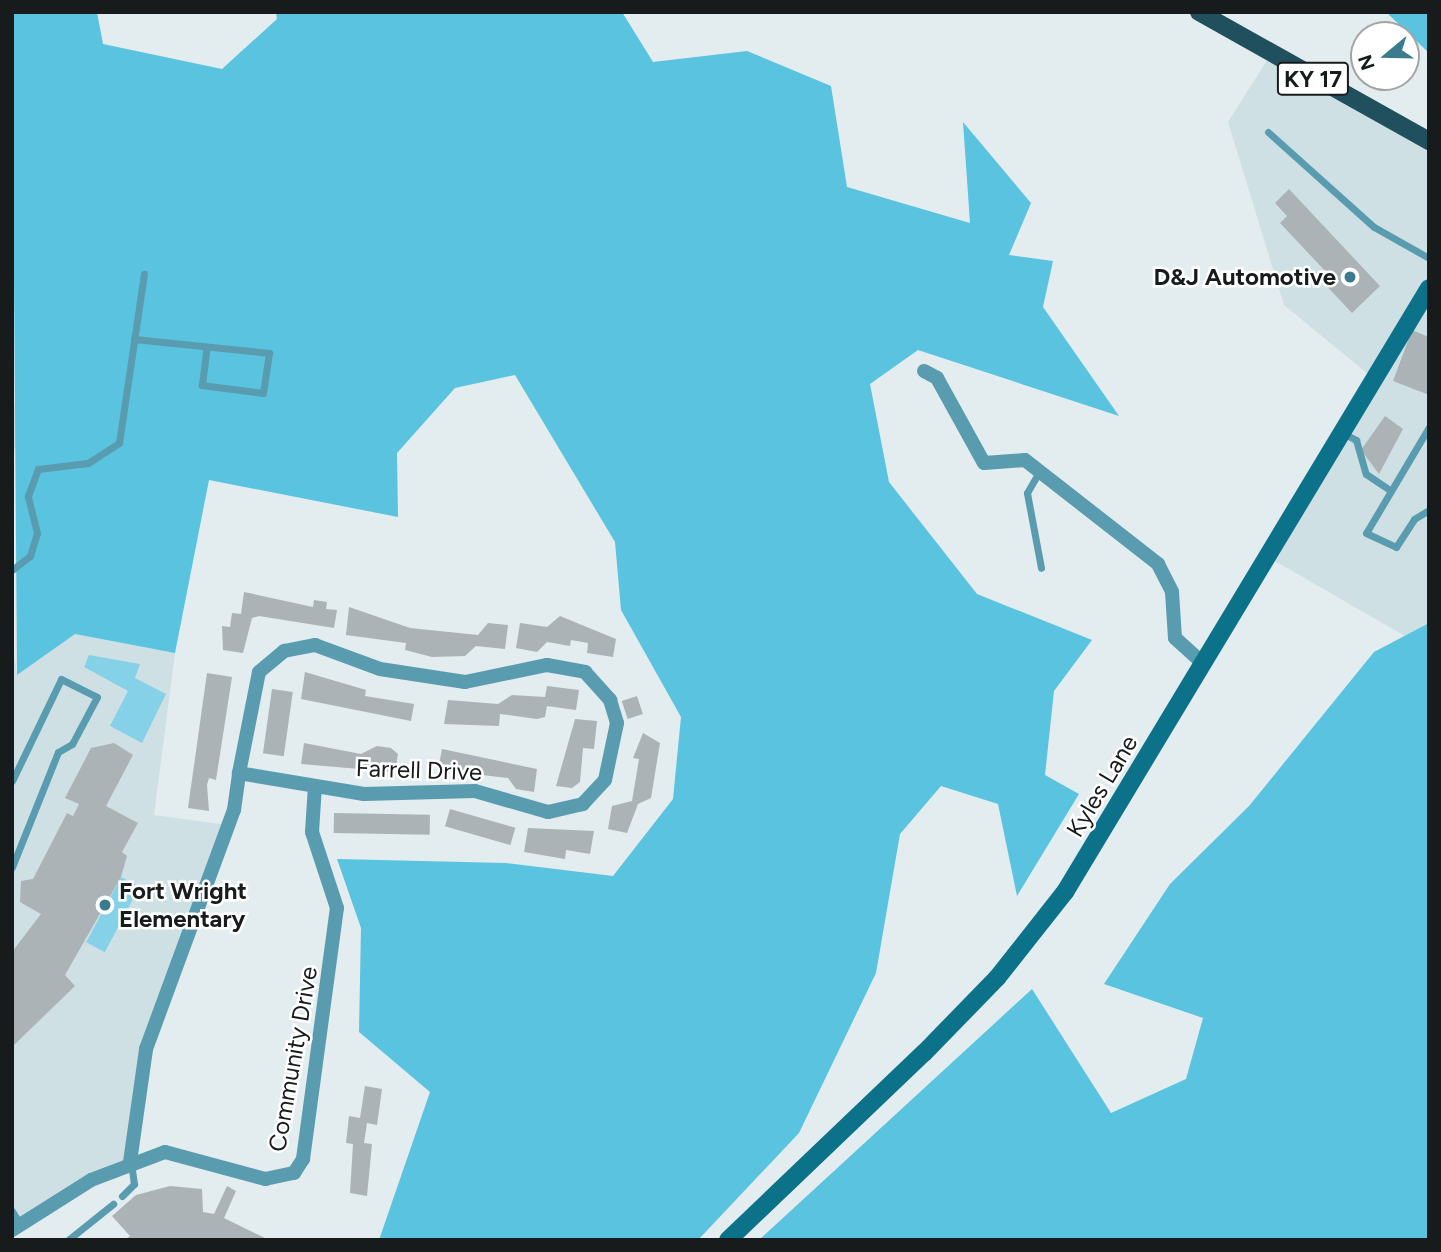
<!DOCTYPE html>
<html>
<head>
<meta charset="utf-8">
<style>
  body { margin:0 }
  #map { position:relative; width:1441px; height:1252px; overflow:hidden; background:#e3ecee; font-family:Figtree,sans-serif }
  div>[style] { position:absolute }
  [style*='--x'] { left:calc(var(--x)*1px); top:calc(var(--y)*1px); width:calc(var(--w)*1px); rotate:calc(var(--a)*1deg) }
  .built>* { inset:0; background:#cfe0e5 }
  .green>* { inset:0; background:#85d1e8; transform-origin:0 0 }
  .forest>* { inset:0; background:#59c3e0 }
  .building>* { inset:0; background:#abb3b6; transform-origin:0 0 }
  .lane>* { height:7px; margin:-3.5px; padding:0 3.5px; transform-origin:3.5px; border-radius:3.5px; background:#599caf }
  .street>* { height:14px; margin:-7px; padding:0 7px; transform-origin:7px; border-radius:7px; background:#599caf }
  .secondary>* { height:18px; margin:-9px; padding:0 9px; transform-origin:9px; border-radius:9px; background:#0c7289 }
  .primary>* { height:18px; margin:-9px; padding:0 9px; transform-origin:9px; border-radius:9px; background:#20505d }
  .dots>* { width:19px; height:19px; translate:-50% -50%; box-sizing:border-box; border:4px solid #fff; border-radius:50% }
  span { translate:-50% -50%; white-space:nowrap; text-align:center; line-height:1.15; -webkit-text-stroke:5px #fff; paint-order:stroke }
  .shield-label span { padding:2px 5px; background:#fff; border:2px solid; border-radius:5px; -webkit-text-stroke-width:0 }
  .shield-label { font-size:23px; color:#181b1c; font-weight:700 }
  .poi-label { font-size:24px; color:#181b1c; font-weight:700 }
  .right { translate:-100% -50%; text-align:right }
  .left { translate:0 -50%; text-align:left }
  .street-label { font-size:24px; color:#181b1c }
  .frame { position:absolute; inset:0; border:14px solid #181b1c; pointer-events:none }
  .north { position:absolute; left:1350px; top:21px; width:70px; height:70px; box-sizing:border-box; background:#fff; border:2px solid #a3a4a4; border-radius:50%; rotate:251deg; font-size:19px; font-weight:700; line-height:28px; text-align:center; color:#181b1c }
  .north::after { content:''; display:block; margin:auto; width:24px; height:32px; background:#3a7b8d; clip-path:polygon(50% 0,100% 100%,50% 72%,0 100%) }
</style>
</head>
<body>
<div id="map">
  <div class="built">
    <div style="clip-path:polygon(1271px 54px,1429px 141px,1429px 623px,1405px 636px,1268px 557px,1374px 379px,1284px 305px,1228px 122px)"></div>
    <div style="clip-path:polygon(12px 393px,20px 431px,12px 458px)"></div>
    <div style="clip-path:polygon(75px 634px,175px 653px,154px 815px,228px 825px,146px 1049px,130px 1162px,12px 1230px,12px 638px,17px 675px)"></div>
  </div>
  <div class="green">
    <div style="clip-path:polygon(89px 655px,140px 664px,135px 678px,166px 694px,142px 743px,110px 726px,128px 691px,84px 667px)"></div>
    <div style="left:121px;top:877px;width:21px;height:74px;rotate:28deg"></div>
  </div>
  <div class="forest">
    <div style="clip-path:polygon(12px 12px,97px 12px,103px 44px,222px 69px,277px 19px,276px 12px,622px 12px,653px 62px,747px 51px,831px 86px,847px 187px,970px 223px,963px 122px,1031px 203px,1009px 255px,1053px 261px,1043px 307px,1119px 416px,918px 350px,870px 384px,889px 482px,977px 594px,1092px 640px,1054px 691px,1045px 775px,1079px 794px,1017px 896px,998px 804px,941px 786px,900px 834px,876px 973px,799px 1133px,698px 1240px,379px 1240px,430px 1092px,359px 1032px,361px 928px,337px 859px,506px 863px,613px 876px,673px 799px,681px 717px,621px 610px,615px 542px,515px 375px,455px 388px,397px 453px,398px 517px,209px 480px,175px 653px,75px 634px,17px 675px)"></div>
    <div style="clip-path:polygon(1386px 12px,1429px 12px,1429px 53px)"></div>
    <div style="clip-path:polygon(1429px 623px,1429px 1240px,759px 1240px,1032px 989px,1111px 1113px,1186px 1079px,1203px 1018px,1104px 984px,1170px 884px,1249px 806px,1374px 652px)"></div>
  </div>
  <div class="building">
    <div style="clip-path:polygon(1289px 189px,1380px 286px,1352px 313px,1320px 279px,1327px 273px,1280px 223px,1287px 216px,1275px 203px)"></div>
    <div style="clip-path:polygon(1412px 330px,1429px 337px,1429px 395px,1393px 381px)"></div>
    <div style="clip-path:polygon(1385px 416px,1403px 429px,1379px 474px,1361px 450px)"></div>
    <div style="clip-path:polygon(244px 592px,313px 607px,314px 600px,327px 602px,326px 609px,337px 610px,334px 628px,259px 616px,252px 618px,243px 653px,223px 650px,222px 626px,230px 627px,232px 613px,241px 614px)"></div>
    <div style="clip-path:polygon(349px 607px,410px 628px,478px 635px,488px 623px,508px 625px,505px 649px,476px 646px,465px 656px,432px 657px,405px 650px,406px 643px,346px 635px)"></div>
    <div style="clip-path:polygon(560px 616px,616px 639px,613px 657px,587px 653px,588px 643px,571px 640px,570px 646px,547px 642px,537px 652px,516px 648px,520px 623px,547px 627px)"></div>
    <div style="clip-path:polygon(305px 672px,366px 690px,365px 696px,414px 704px,411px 721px,301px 699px)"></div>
    <div style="clip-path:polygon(207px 673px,232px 677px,216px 780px,209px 778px,207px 785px,209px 811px,188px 808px)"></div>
    <div style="clip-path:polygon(547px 686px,579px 690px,576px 710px,547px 706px,545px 717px,537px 719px,500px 714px,499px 726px,444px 724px,448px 700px,498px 704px,512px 695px,545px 697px)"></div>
    <div style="left:272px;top:689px;width:21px;height:65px;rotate:8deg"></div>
    <div style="left:637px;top:696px;width:19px;height:16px;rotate:72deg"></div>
    <div style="clip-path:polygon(575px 719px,597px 721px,594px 749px,583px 748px,580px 782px,572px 788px,556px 786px)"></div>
    <div style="clip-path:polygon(643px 733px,660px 743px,651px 798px,638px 804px,627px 833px,608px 829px,612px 806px,632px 801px,639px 759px,633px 758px)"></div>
    <div style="clip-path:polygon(114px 743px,133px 755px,106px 806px,138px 823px,122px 852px,127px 856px,121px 877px,65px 975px,75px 986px,12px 1047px,12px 952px,41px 914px,20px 902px,21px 881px,33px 879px,67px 813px,73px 816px,79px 804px,65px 798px,91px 748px)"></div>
    <div style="clip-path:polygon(304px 743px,361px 754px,377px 746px,391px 748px,398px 754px,395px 772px,301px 764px)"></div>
    <div style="clip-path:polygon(442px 749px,537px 769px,534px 792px,516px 789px,508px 778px,438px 770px)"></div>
    <div style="left:450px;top:809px;width:68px;height:18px;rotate:16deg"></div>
    <div style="left:334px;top:813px;width:96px;height:20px;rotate:1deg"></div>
    <div style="clip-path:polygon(528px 828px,594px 831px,590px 854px,566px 850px,565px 859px,524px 852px)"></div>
    <div style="clip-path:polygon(365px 1086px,382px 1089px,377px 1125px,367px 1123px,364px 1143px,372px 1144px,367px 1196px,350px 1193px,353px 1144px,346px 1143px,349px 1116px,360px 1118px)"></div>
    <div style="clip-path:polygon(170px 1186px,202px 1189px,203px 1212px,214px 1214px,227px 1186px,236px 1191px,224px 1218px,269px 1240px,125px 1240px,130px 1236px,112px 1216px,136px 1195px)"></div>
  </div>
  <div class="lane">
    <div style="--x:1268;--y:132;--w:142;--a:41.9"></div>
    <div style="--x:1374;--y:227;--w:63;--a:29.4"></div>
    <div style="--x:134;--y:339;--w:136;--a:5.9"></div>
    <div style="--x:269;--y:353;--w:40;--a:98.5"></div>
    <div style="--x:263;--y:393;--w:62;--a:-172.5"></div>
    <div style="--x:202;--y:385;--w:38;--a:-83"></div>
    <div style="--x:1429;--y:427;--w:123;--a:120.7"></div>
    <div style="--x:1366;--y:533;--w:33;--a:25"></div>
    <div style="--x:1396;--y:547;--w:33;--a:-57"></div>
    <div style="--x:1414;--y:519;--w:17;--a:-31"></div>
    <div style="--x:1343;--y:433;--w:15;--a:28"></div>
    <div style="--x:1356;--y:440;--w:35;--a:74"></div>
    <div style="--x:1366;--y:474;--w:29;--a:34"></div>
    <div style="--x:1039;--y:472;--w:24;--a:120"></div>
    <div style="--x:1027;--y:493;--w:76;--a:79.4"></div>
    <div style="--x:12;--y:570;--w:23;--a:-38"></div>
    <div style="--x:30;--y:556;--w:24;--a:-73"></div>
    <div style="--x:37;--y:533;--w:38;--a:-104"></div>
    <div style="--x:28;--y:496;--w:29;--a:-70"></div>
    <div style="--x:38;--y:469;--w:50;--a:-6.8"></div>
    <div style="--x:88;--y:463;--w:37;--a:-33"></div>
    <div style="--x:119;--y:443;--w:171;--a:-81.6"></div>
    <div style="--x:12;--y:781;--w:113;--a:-64.3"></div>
    <div style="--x:61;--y:679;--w:40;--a:26.6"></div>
    <div style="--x:97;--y:697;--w:53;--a:118"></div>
    <div style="--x:72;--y:744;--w:16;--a:150"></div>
    <div style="--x:58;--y:752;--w:124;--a:111.8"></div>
    <div style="--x:122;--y:1196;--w:17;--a:-45"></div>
    <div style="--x:134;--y:1184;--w:21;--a:-98"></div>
    <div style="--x:12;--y:1211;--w:15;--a:58"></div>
    <div style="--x:68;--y:1240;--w:58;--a:-38.7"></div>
  </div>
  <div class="street">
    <div style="--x:924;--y:371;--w:15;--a:28"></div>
    <div style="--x:937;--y:378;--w:97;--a:61.1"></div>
    <div style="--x:984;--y:463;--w:41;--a:-4.2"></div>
    <div style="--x:1025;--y:460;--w:169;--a:38"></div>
    <div style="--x:1158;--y:564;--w:31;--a:63"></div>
    <div style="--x:1172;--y:592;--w:46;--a:86.3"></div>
    <div style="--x:1175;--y:638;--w:38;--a:42"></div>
    <div style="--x:315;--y:645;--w:69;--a:20.3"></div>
    <div style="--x:380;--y:669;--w:86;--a:8.7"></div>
    <div style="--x:465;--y:682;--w:84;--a:-11.7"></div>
    <div style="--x:547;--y:665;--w:39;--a:10"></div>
    <div style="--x:585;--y:672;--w:38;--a:48"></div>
    <div style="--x:610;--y:700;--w:24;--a:73"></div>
    <div style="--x:617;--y:723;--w:58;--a:101.9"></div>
    <div style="--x:605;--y:780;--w:33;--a:133"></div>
    <div style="--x:583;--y:804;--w:36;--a:167"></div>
    <div style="--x:548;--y:812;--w:76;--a:-164"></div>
    <div style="--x:475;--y:791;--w:111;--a:178.5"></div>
    <div style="--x:364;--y:794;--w:127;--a:-170.5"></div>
    <div style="--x:239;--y:773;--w:103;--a:-78.8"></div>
    <div style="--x:259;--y:672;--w:33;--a:-40"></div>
    <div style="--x:284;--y:651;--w:32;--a:-11"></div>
    <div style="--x:130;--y:1162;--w:114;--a:-81.9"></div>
    <div style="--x:146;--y:1049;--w:255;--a:-69.8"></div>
    <div style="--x:234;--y:810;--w:37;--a:-82"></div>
    <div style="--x:12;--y:1230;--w:93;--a:-32.3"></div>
    <div style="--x:91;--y:1180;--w:79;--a:-20.7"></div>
    <div style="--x:165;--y:1152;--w:104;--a:15.1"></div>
    <div style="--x:265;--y:1179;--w:30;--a:-12"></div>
    <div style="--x:294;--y:1173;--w:17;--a:-57"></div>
    <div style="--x:303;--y:1159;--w:253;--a:-82.3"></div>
    <div style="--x:337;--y:908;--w:80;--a:-108.2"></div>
    <div style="--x:312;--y:832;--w:46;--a:-86.3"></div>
  </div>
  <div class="secondary">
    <div style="--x:728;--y:1240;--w:271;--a:-43.7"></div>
    <div style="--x:924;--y:1053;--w:105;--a:-45.8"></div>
    <div style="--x:997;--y:978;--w:110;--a:-51.7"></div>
    <div style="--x:1065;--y:892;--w:705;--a:-58.92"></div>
  </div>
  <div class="primary">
    <div style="--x:1199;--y:12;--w:264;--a:29.3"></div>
  </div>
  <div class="dots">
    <div style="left:1350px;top:277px;background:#3a7b8d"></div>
    <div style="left:105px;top:905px;background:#3a7b8d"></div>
  </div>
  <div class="shield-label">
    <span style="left:1313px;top:79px">KY 17</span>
  </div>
  <div class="poi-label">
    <span class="right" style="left:1336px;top:277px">D&amp;J Automotive</span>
    <span class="left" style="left:119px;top:905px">Fort Wright<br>Elementary</span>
  </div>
  <div class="street-label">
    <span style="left:419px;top:770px;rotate:2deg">Farrell Drive</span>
    <span style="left:1102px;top:786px;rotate:-59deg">Kyles Lane</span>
    <span style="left:293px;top:1059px;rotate:-80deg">Community Drive</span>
  </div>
  <div class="frame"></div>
  <div class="north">N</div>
</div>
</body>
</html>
